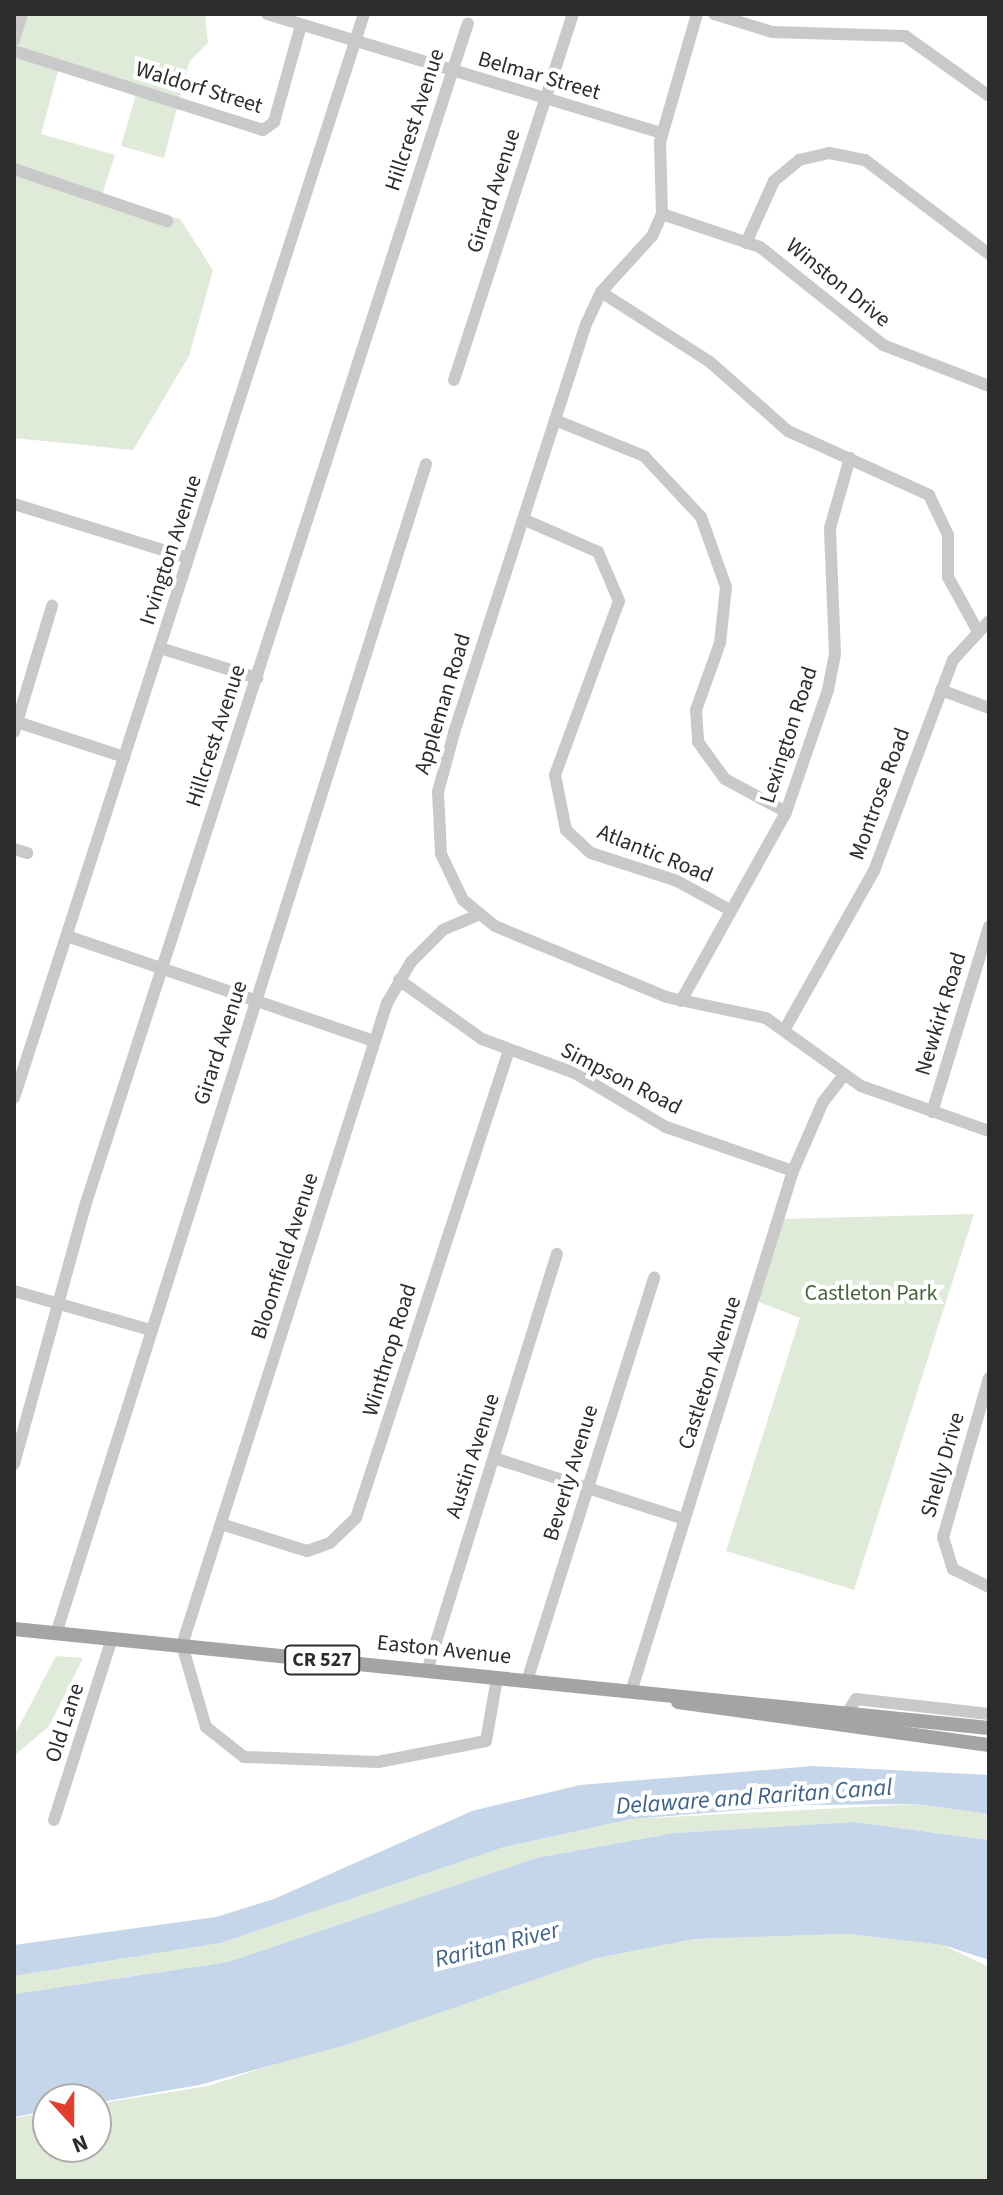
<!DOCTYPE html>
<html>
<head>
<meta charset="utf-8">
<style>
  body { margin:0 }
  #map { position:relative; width:1003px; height:2195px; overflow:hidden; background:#fff; font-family:"Source Sans 3",sans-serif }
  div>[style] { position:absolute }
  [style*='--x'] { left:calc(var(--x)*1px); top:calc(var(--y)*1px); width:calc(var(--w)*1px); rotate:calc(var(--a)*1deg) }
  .green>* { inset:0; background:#e0ead9 }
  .water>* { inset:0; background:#c5d6ea }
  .minor>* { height:12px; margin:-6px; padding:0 6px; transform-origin:6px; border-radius:6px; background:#c9c9c9 }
  .major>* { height:14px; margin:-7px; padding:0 7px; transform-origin:7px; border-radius:7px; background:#a4a4a4 }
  span { translate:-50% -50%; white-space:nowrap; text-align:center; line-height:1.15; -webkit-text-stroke:8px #fff; paint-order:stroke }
  .shield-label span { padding:2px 6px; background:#fff; border:2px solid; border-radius:6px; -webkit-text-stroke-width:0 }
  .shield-label { font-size:20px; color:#2c2c2c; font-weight:700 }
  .street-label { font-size:22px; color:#2c2c2c }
  .park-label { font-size:22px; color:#48673a }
  .water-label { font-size:24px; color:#3c618d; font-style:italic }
  .frame { position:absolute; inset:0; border:16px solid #2c2c2c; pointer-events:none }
  .north { position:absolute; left:32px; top:2083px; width:80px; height:80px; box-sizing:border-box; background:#fff; border:2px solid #ababab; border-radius:50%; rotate:159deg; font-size:22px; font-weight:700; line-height:32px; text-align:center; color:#2c2c2c }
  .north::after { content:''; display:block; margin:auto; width:28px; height:36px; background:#e33d2e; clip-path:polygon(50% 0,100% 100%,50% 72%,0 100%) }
</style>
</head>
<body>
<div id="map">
  <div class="green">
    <div style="clip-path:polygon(14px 14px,205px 14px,208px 43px,189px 62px,164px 158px,121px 146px,138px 87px,60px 64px,41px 134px,115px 155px,101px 198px,180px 219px,213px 270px,189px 356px,133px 450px,14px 438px)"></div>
    <div style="clip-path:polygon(974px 1214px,854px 1590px,726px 1551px,800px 1318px,754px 1300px,779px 1219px)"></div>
    <div style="clip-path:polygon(56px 1656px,83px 1658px,49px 1726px,14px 1756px,14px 1736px)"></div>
    <div style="clip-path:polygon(916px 1804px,989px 1814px,989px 1840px,854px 1822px,672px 1833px,536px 1858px,228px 1962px,14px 1994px,14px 1976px,221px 1943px,504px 1847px,632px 1819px)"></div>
    <div style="clip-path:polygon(848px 1934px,943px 1945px,989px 1967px,989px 2181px,14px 2181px,14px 2118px,48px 2112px,48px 2147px,96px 2147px,96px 2104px,208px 2086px,597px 1958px,695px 1939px)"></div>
  </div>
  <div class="water">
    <div style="clip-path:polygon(813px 1766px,989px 1775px,989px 1814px,916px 1804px,804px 1805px,632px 1819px,504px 1847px,221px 1943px,14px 1976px,14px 1945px,216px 1917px,274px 1899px,472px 1811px,580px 1785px)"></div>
    <div style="clip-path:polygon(854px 1822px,989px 1840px,989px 1960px,943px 1945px,848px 1934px,695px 1939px,597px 1958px,349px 2044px,199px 2085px,96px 2103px,48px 2099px,48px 2111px,14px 2117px,14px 1994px,228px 1962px,536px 1858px,673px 1833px)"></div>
  </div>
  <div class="minor">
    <div style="--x:267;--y:14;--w:413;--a:16.8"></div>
    <div style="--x:697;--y:14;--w:133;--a:106.1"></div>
    <div style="--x:660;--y:142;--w:72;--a:88.4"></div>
    <div style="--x:662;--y:214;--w:24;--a:114"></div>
    <div style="--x:652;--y:236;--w:76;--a:132.3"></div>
    <div style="--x:601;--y:292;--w:35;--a:115"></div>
    <div style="--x:586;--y:324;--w:430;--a:107.9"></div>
    <div style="--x:454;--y:733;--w:61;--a:105.2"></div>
    <div style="--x:438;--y:792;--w:62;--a:87.2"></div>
    <div style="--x:441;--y:854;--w:51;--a:64.4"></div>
    <div style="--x:463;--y:900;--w:41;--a:39.1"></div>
    <div style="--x:495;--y:926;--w:185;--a:22.5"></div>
    <div style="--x:666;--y:997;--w:102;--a:11.9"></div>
    <div style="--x:766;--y:1018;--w:117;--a:35.6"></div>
    <div style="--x:861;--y:1086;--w:136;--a:19.4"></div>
    <div style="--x:714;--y:14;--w:61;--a:17.2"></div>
    <div style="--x:772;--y:32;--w:133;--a:1.7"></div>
    <div style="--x:905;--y:36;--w:103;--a:35.5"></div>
    <div style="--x:14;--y:40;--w:27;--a:-73"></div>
    <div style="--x:14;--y:51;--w:261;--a:17.6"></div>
    <div style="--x:263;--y:130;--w:14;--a:-36"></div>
    <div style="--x:274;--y:122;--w:101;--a:-74.4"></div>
    <div style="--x:14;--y:169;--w:162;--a:18.8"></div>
    <div style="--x:662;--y:214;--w:103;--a:18.6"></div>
    <div style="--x:760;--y:247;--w:157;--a:38.5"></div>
    <div style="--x:883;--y:345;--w:114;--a:21.1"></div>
    <div style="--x:746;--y:243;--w:68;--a:-65.7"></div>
    <div style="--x:774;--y:181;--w:33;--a:-40"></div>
    <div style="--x:799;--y:160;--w:31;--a:-13"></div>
    <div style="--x:829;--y:153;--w:37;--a:11"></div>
    <div style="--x:865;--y:160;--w:156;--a:37.2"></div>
    <div style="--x:601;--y:292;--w:130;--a:32.7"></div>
    <div style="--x:710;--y:362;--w:104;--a:41.5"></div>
    <div style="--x:788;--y:431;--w:155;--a:24.4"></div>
    <div style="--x:929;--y:495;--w:44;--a:64.6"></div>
    <div style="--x:948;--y:535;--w:42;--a:90"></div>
    <div style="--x:948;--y:577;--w:58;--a:61.2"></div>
    <div style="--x:454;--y:380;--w:385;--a:-72"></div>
    <div style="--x:555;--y:420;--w:96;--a:22"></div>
    <div style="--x:644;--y:456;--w:83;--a:46.9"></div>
    <div style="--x:701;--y:517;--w:74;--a:70.3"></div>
    <div style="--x:726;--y:587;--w:56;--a:96.1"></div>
    <div style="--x:720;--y:643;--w:71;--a:109.7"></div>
    <div style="--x:696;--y:710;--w:32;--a:86"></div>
    <div style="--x:698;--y:742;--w:46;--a:53.9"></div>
    <div style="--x:725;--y:779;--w:69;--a:28.4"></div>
    <div style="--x:14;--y:504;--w:182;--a:17.2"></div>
    <div style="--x:523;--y:519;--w:82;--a:23.7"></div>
    <div style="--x:598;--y:552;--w:53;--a:66.8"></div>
    <div style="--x:619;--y:601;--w:185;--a:110.2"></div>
    <div style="--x:555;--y:775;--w:56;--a:78.7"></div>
    <div style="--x:566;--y:830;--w:34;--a:43"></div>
    <div style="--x:591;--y:853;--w:90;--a:18"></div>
    <div style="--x:677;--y:881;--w:60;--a:28.7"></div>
    <div style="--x:160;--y:648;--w:102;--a:17.2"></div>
    <div style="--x:941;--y:690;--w:51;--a:20.6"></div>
    <div style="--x:14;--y:721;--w:116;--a:18.1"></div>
    <div style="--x:14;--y:732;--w:132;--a:-73.2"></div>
    <div style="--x:14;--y:849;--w:14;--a:17"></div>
    <div style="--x:478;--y:915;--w:38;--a:157"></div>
    <div style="--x:443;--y:930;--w:45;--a:135"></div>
    <div style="--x:411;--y:962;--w:48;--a:120.3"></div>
    <div style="--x:387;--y:1003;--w:674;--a:107.71"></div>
    <div style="--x:182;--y:1645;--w:85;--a:73.7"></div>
    <div style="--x:206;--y:1727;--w:48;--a:38.3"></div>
    <div style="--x:244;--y:1757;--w:134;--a:2.1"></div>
    <div style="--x:378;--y:1762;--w:110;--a:-11"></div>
    <div style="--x:486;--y:1741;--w:64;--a:-80.1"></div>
    <div style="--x:67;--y:936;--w:324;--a:18.9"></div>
    <div style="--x:399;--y:980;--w:102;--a:35.4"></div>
    <div style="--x:482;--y:1039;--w:99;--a:20.1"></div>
    <div style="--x:575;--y:1073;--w:106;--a:30.7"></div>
    <div style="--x:666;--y:1127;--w:134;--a:19.1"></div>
    <div style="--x:681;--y:1001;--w:216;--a:-60.9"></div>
    <div style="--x:786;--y:812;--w:129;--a:-71"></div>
    <div style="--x:828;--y:690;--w:37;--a:-79"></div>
    <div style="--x:835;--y:654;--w:126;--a:-92.3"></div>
    <div style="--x:830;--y:528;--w:73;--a:-74.1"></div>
    <div style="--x:786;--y:1027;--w:179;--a:-60.6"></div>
    <div style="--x:874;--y:871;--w:225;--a:-69.5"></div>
    <div style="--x:953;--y:660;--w:53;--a:-47.3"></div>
    <div style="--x:14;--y:1098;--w:1139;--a:-72.11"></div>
    <div style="--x:932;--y:1112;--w:194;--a:-72.9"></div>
    <div style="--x:14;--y:1291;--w:142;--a:15.9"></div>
    <div style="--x:989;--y:1378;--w:166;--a:106.1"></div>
    <div style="--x:943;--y:1537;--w:34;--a:73"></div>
    <div style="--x:953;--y:1569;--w:40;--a:26.6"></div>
    <div style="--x:494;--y:1458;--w:200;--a:17.8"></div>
    <div style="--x:14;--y:1464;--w:268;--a:-74.6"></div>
    <div style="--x:85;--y:1206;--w:1243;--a:-72.06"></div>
    <div style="--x:221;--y:1524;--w:90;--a:17.4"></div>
    <div style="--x:307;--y:1551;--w:24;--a:-19"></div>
    <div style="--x:330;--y:1543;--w:36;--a:-44"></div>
    <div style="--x:356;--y:1518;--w:493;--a:-71.9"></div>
    <div style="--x:56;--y:1634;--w:1227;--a:-72.45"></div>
    <div style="--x:427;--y:1671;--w:437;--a:-72.7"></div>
    <div style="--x:527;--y:1681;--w:423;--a:-72.5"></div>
    <div style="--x:631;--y:1692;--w:546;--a:-72.73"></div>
    <div style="--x:793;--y:1171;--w:75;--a:-66.5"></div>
    <div style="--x:823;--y:1102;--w:34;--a:-52"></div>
    <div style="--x:844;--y:1718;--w:22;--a:-58"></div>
    <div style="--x:856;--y:1699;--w:134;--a:6.4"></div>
    <div style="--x:54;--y:1820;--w:191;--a:-72.3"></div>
  </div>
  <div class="major">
    <div style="--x:14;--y:1629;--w:980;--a:5.8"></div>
    <div style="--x:678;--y:1702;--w:314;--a:7.9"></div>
  </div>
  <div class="shield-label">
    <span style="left:322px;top:1660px">CR 527</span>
  </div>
  <div class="street-label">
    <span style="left:539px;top:76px;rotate:16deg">Belmar Street</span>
    <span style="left:199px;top:88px;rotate:17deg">Waldorf Street</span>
    <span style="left:415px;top:120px;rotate:-72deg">Hillcrest Avenue</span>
    <span style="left:494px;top:191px;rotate:-72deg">Girard Avenue</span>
    <span style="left:838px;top:283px;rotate:39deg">Winston Drive</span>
    <span style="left:171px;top:550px;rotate:-72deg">Irvington Avenue</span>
    <span style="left:443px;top:704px;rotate:-73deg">Appleman Road</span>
    <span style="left:789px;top:735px;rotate:-72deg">Lexington Road</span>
    <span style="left:216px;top:736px;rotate:-72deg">Hillcrest Avenue</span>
    <span style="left:880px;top:794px;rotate:-70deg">Montrose Road</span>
    <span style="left:655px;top:854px;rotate:22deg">Atlantic Road</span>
    <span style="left:941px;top:1014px;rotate:-73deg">Newkirk Road</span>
    <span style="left:221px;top:1043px;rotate:-72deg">Girard Avenue</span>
    <span style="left:621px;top:1079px;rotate:27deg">Simpson Road</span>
    <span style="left:285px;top:1256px;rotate:-72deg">Bloomfield Avenue</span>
    <span style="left:390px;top:1350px;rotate:-73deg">Winthrop Road</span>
    <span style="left:710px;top:1373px;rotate:-72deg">Castleton Avenue</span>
    <span style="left:473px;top:1456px;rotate:-72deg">Austin Avenue</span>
    <span style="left:943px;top:1465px;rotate:-74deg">Shelly Drive</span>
    <span style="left:571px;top:1473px;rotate:-73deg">Beverly Avenue</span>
    <span style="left:444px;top:1650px;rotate:6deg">Easton Avenue</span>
    <span style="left:65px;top:1723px;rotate:-72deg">Old Lane</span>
  </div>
  <div class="park-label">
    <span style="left:871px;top:1294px">Castleton Park</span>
  </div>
  <div class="water-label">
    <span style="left:754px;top:1797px;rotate:-4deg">Delaware and Raritan Canal</span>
    <span style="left:497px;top:1945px;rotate:-14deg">Raritan River</span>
  </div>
  <div class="frame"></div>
  <div class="north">N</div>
</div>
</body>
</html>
